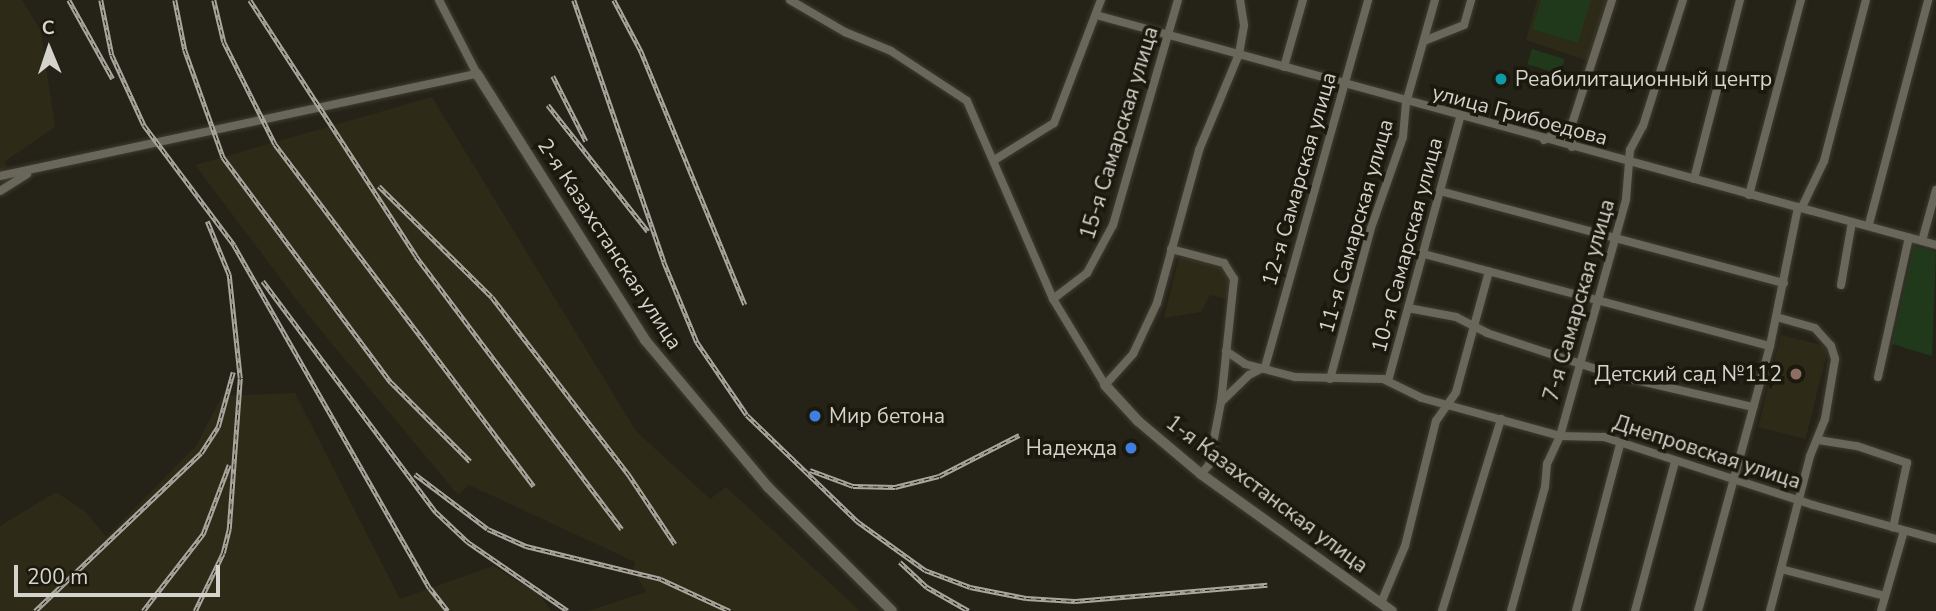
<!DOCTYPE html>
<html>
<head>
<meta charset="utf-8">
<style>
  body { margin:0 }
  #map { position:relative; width:1936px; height:611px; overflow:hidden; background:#252217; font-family:"Nunito Sans",sans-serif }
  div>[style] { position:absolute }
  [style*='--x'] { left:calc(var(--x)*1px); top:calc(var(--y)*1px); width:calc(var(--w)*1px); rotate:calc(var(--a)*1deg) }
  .built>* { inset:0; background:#2e2a18; transform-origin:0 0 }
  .green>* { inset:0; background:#20391a; transform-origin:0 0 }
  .roads { filter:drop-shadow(0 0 2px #3e3c33) drop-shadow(0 0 2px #3e3c33) }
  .minor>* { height:8px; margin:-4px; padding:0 4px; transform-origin:4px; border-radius:4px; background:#696759 }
  .tertiary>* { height:10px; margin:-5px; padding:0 5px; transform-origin:5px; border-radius:5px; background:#696759 }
  .rail>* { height:4.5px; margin-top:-2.25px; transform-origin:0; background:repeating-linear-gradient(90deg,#1b190d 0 5px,#a9a79e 0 10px); box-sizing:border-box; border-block:2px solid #a9a79e }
  .dots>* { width:19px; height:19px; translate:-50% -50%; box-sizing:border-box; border:4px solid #1b190d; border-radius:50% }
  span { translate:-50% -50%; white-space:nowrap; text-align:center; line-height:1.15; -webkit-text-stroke:7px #1b190d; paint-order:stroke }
  .poi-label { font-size:21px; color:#d5d4cc }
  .left { translate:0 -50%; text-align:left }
  .right { translate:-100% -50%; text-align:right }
  .street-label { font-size:21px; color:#d5d4cc }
  .north { position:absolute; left:14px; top:14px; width:70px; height:70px; -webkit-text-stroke:5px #1b190d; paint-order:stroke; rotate:358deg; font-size:19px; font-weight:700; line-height:28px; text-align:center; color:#d5d4cc }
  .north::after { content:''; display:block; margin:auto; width:24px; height:32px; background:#d5d4cc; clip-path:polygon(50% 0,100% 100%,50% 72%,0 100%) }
  .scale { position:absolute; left:14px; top:565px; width:206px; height:32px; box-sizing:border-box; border:4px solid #d5d4cc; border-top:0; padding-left:9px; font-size:21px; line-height:24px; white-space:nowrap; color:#d5d4cc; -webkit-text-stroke:5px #1b190d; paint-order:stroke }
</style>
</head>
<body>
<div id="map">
  <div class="built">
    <div style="clip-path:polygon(0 0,22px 0,41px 31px,55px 127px,4px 162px,7px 166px,2px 170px,7px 179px,0 183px)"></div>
    <div style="clip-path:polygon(1537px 0,1608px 0,1588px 61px,1526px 40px)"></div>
    <div style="clip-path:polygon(432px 97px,636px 431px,710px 499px,726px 487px,860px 611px,588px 611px,646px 592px,633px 570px,635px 562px,469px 485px,458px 495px,308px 315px,195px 165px)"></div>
    <div style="clip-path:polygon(1179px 257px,1223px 266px,1231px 279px,1227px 299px,1210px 295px,1201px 312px,1164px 318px)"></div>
    <div style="left:1781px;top:335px;width:49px;height:95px;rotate:14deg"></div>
    <div style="clip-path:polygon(295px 393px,400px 599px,493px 566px,539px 594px,551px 611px,0 611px,0 526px,56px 492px,86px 512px,106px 537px,196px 446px,222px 396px)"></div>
  </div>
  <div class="green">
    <div style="clip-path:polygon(1541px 0,1591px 0,1578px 43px,1532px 29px)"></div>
    <div style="left:1532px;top:49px;width:34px;height:16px;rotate:17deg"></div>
    <div style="clip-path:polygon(1914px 246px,1936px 252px,1932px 356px,1892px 344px)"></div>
  </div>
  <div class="roads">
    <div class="minor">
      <div style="--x:790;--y:0;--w:64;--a:30.2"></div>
      <div style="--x:845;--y:32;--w:50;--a:22.4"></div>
      <div style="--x:891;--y:51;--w:91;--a:33.3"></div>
      <div style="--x:967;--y:101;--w:216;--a:66.5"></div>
      <div style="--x:1053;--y:299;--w:100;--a:58.8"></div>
      <div style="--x:1105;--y:385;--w:42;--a:-47.9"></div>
      <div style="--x:1133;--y:354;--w:56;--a:-64.8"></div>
      <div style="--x:1157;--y:303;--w:159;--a:-74.6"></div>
      <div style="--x:1199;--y:150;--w:104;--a:-67.4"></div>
      <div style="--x:1239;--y:54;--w:29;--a:-80"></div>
      <div style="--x:1244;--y:25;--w:25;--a:-99"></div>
      <div style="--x:1096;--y:15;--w:871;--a:15.31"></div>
      <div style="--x:1424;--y:41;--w:43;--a:-21.8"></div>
      <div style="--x:1464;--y:25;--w:26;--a:-74"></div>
      <div style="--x:1284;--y:67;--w:70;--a:-74.2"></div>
      <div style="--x:1544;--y:140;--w:32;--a:-30"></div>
      <div style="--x:1572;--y:147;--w:23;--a:-90"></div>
      <div style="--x:1572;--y:124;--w:130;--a:-72.1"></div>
      <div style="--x:996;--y:159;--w:68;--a:-31.8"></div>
      <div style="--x:1054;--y:123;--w:132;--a:-69.1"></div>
      <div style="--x:0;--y:176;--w:488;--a:-12.1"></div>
      <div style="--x:477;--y:74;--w:83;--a:-117.2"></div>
      <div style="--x:1694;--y:179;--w:185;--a:-75.6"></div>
      <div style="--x:0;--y:191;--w:32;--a:-32"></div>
      <div style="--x:1440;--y:191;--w:356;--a:15"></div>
      <div style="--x:1749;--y:195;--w:202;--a:-75.1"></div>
      <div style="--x:1802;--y:207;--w:51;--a:-64.4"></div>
      <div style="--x:1824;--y:161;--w:166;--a:-75.4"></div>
      <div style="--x:1869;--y:224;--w:232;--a:-75.2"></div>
      <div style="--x:1922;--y:241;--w:53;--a:-74.6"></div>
      <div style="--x:1171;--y:249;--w:55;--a:14.8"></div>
      <div style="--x:1224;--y:263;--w:19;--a:58"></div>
      <div style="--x:1234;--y:279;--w:124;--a:96"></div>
      <div style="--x:1221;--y:402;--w:64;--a:100.8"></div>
      <div style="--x:1209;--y:465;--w:12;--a:132"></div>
      <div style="--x:1424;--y:254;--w:358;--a:14.9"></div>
      <div style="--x:1841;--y:285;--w:64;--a:-80.1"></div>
      <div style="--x:1053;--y:299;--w:43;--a:-37.4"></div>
      <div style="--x:1087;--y:273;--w:55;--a:-61.6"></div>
      <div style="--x:1113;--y:225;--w:234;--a:-73.9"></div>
      <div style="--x:1408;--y:308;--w:49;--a:10.6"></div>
      <div style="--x:1456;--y:317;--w:35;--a:27"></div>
      <div style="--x:1487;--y:333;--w:134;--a:18.3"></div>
      <div style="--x:1614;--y:375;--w:143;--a:13"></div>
      <div style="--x:1226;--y:351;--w:23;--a:34"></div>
      <div style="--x:1245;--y:364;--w:52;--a:14.6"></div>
      <div style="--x:1295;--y:377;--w:88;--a:1.3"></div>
      <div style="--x:1383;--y:379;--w:43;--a:26"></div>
      <div style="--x:1422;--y:398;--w:143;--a:15.4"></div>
      <div style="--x:1560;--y:436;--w:44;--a:1.3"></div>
      <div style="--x:1604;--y:437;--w:220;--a:18"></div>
      <div style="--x:1813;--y:505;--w:128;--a:15.5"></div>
      <div style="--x:1878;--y:377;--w:143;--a:-77.5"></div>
      <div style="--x:1330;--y:379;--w:156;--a:-74.8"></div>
      <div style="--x:1371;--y:228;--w:96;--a:-70.6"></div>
      <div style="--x:1403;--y:137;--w:34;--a:-85"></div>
      <div style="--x:1406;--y:103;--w:107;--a:-74.3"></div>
      <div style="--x:1388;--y:381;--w:273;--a:-74.7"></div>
      <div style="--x:1221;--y:402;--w:39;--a:-44"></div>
      <div style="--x:1249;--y:375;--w:18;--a:-27"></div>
      <div style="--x:1265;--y:367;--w:381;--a:-74.3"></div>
      <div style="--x:1818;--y:440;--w:39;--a:9"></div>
      <div style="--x:1857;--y:446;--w:53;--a:18.8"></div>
      <div style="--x:1907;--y:463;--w:66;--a:102.2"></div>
      <div style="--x:1781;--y:569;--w:107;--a:14.6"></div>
      <div style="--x:1381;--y:603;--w:62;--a:-67.2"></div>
      <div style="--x:1405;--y:546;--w:129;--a:-76.1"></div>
      <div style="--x:1436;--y:421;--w:35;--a:-55"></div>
      <div style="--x:1456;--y:392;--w:125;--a:-74.7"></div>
      <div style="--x:1442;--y:611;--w:201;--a:-72.9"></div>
      <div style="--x:1511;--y:611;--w:129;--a:-74.7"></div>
      <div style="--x:1545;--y:487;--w:23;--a:-85"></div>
      <div style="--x:1547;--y:464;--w:31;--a:-65"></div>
      <div style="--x:1560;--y:436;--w:246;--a:-74.4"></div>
      <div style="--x:1626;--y:199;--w:49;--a:-85.3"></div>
      <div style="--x:1630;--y:150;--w:27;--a:-62"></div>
      <div style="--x:1643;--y:126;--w:132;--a:-72.4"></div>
      <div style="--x:1576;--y:611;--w:172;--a:-75.2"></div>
      <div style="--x:1635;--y:611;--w:154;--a:-75"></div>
      <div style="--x:1698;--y:611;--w:275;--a:-74.8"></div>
      <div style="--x:1770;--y:346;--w:142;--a:-78.6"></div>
      <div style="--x:1770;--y:611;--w:160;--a:-75.5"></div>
      <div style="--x:1810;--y:456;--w:40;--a:-68"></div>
      <div style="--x:1825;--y:419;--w:61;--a:-80.5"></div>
      <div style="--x:1835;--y:359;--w:14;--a:-107"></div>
      <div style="--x:1831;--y:346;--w:24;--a:-132"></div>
      <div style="--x:1815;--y:328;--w:40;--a:-164"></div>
      <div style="--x:1881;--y:611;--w:83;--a:-74"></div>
    </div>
    <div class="tertiary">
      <div style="--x:477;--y:74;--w:315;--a:57.7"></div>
      <div style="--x:645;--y:340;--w:192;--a:50.1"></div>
      <div style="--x:768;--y:487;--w:175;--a:45"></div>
      <div style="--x:1105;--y:385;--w:49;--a:47.5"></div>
      <div style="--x:1138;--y:421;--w:82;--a:40.1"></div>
      <div style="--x:1201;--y:474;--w:235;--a:35.7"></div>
    </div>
  </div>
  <div class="rail">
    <div style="--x:69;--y:0;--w:90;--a:60.9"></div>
    <div style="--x:101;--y:0;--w:56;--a:78.7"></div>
    <div style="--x:112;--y:55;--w:77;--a:65.4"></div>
    <div style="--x:144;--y:125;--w:150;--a:53.1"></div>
    <div style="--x:234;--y:245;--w:395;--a:60.3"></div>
    <div style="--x:430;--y:588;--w:29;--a:52"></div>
    <div style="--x:175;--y:0;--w:51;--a:78.7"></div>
    <div style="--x:185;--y:50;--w:114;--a:70.4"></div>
    <div style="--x:223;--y:157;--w:281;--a:53.3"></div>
    <div style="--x:391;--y:382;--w:112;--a:45"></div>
    <div style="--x:214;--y:0;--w:43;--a:76.6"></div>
    <div style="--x:224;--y:42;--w:114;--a:63.4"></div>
    <div style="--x:275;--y:144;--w:429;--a:52.9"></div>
    <div style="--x:250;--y:0;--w:305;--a:57"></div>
    <div style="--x:416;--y:256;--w:342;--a:53"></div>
    <div style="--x:574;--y:0;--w:277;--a:71"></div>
    <div style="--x:664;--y:262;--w:87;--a:67.6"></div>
    <div style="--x:697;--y:342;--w:88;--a:55.6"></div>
    <div style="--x:747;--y:415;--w:153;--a:43.9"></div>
    <div style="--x:857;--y:521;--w:84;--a:35.8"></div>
    <div style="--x:925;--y:570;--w:48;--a:20.7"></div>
    <div style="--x:970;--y:587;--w:57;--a:11.1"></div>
    <div style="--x:1026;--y:598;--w:49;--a:3.5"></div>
    <div style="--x:1075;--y:601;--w:193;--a:-4.8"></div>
    <div style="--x:614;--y:0;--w:58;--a:62.1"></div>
    <div style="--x:641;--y:51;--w:274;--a:67.7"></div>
    <div style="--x:553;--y:76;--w:73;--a:63.1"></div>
    <div style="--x:548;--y:105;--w:161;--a:51.6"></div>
    <div style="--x:379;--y:186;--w:158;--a:44.5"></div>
    <div style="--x:492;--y:297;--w:225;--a:52.4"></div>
    <div style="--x:629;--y:475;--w:83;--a:56.3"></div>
    <div style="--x:263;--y:281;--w:289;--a:53.2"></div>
    <div style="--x:436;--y:512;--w:44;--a:43.2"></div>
    <div style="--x:468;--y:542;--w:121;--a:34.6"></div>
    <div style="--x:810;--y:470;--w:46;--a:20.4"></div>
    <div style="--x:853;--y:486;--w:42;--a:1.4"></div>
    <div style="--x:895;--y:487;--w:45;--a:-14"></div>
    <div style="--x:939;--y:476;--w:90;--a:-27.1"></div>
    <div style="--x:415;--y:474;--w:91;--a:37"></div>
    <div style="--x:488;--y:529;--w:42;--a:24.1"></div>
    <div style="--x:526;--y:546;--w:139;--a:13.7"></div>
    <div style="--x:661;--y:579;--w:76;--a:24.9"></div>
    <div style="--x:900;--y:562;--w:37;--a:43"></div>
    <div style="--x:927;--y:587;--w:48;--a:29.7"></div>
    <div style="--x:35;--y:611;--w:229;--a:-43.6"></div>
    <div style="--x:201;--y:453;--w:31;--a:-57"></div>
    <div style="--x:218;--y:427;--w:57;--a:-74.7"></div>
    <div style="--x:143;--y:611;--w:98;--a:-52.1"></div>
    <div style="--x:203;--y:534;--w:74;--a:-69.4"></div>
    <div style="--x:195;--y:611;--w:64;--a:-64.2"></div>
    <div style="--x:223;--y:553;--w:25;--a:-76"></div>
    <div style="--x:229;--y:529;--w:151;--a:-85.8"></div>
    <div style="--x:240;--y:378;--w:104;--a:-96.1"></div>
    <div style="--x:229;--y:275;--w:58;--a:-112.2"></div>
  </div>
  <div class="dots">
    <div style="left:1501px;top:79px;background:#0f9aa8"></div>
    <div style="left:1796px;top:374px;background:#8d6e63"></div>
    <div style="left:815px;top:416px;background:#3f7fe0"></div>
    <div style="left:1131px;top:448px;background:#3f7fe0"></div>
  </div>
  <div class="poi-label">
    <span class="left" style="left:1515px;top:79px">Реабилитационный центр</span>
    <span class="right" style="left:1782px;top:374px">Детский сад №112</span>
    <span class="left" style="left:829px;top:416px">Мир бетона</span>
    <span class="right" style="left:1117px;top:448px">Надежда</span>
  </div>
  <div class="street-label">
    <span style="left:1520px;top:115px;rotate:15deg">улица Грибоедова</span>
    <span style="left:1119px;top:133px;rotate:-73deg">15-я Самарская улица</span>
    <span style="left:1299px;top:179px;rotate:-74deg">12-я Самарская улица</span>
    <span style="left:1356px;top:226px;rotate:-74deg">11-я Самарская улица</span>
    <span style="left:610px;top:244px;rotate:57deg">2-я Казахстанская улица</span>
    <span style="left:1407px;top:245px;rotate:-75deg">10-я Самарская улица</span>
    <span style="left:1579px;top:300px;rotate:-74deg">7-я Самарская улица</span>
    <span style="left:1707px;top:452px;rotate:18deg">Днепровская улица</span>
    <span style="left:1267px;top:494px;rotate:37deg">1-я Казахстанская улица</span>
  </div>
  <div class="north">С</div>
  <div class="scale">200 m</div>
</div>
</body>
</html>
